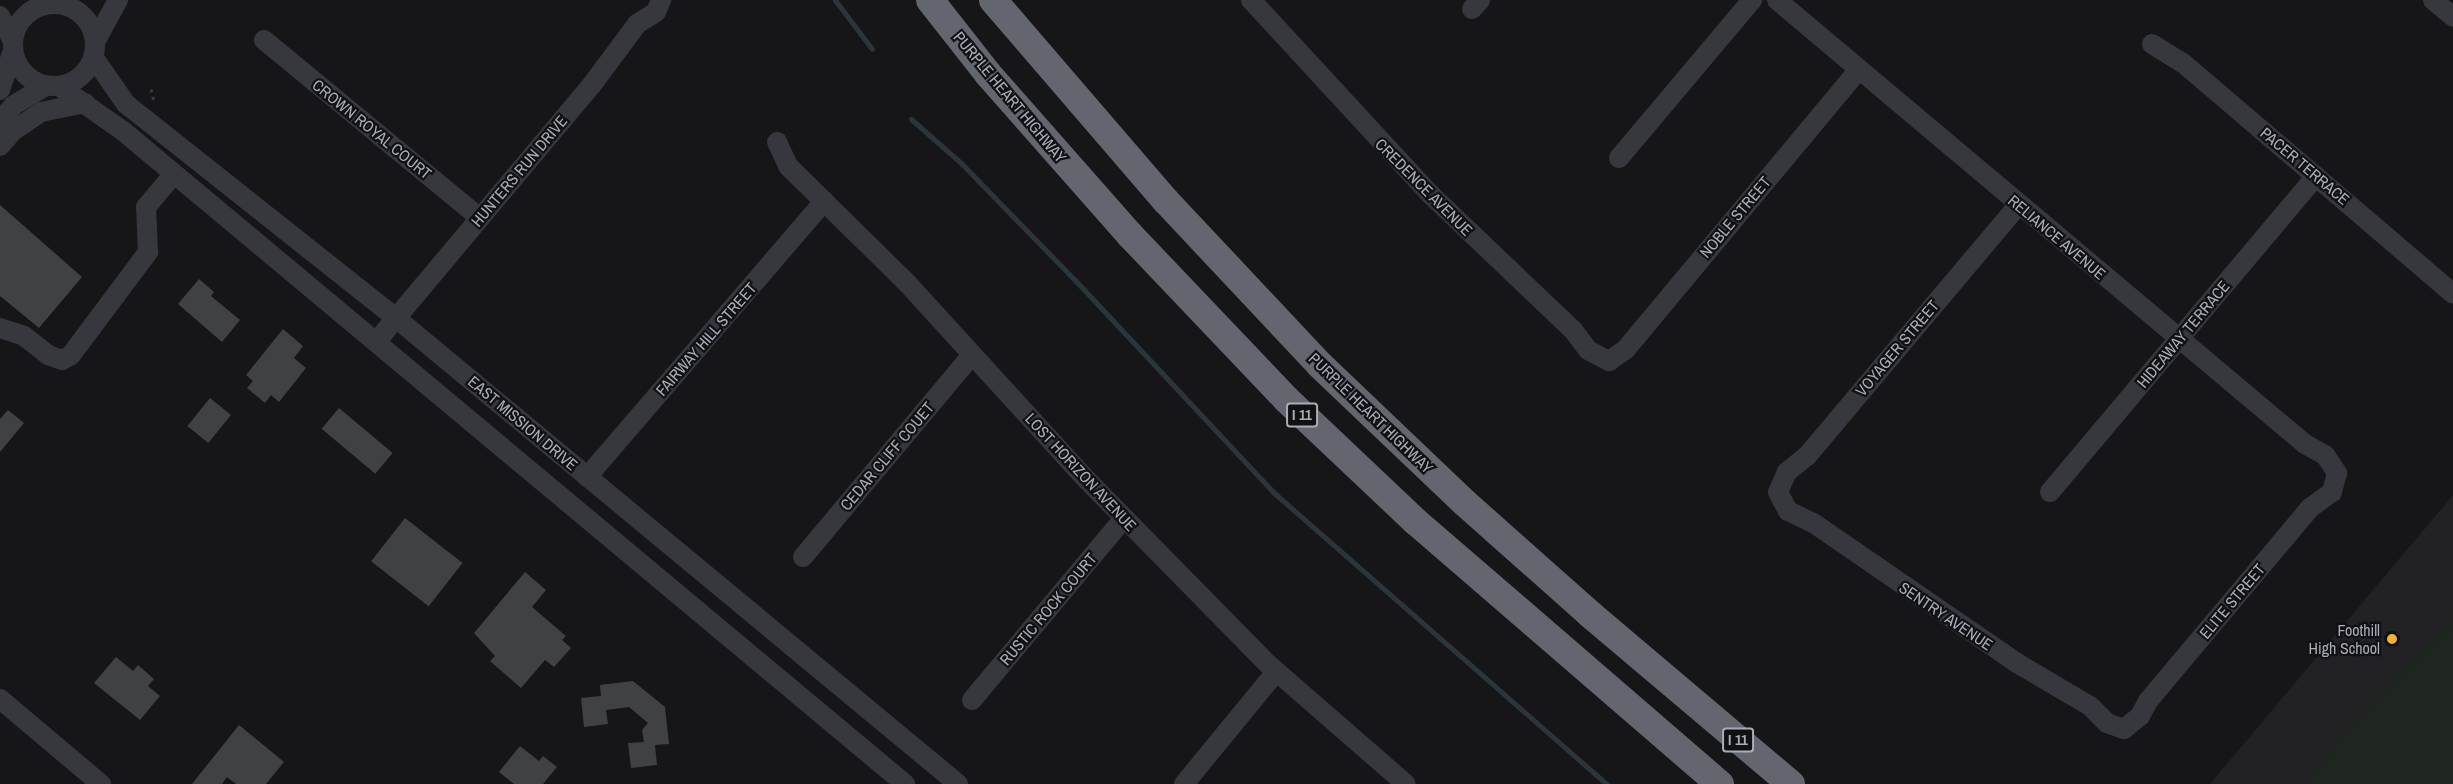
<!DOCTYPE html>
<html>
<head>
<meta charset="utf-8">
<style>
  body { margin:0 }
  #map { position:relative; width:2453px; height:784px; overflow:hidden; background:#161618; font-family:"Archivo Narrow",sans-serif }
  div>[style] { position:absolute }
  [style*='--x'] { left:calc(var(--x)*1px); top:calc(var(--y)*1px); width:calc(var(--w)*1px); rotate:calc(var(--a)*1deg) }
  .built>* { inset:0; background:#222225 }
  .green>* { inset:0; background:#1e261f }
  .stream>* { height:5px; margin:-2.5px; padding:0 2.5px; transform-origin:2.5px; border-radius:2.5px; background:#2c353c }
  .building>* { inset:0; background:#404145; transform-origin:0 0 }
  .path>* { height:3px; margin-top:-1.5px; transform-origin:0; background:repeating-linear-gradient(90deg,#3d3f44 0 3px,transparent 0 7.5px) }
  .minor>* { height:20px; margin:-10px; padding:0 10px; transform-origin:10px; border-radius:10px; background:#37383d }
  .minor>.ring { margin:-10px; padding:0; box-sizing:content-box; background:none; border:20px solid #37383d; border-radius:50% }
  .highway>* { height:28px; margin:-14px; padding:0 14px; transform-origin:14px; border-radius:14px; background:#63666e }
  .dots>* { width:16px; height:16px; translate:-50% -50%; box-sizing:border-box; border:3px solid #111113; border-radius:50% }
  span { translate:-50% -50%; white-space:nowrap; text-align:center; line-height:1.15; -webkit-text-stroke:4.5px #111113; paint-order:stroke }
  .shield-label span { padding:2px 4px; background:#111113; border:2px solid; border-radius:4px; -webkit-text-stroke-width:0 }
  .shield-label { font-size:15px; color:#a8adb8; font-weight:700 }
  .street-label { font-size:16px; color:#a8adb8 }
  .poi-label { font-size:16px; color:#a8adb8 }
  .right { translate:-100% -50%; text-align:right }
</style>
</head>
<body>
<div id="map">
  <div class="built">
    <div style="clip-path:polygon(2453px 495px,2453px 784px,2210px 784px)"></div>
  </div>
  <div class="green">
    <div style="clip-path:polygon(2453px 620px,2453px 784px,2306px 784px,2337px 741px)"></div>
  </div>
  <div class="stream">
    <div style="--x:835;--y:0;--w:61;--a:52.9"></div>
    <div style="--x:911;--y:119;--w:68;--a:41.4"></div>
    <div style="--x:962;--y:164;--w:161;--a:45.8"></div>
    <div style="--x:1074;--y:279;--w:291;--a:46.9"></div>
    <div style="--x:1273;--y:492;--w:444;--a:41.2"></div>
  </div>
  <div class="building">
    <div style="clip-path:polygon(0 205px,82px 277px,39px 328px,0 296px)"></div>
    <div style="clip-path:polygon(199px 279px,214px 292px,211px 296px,240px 320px,222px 342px,178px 304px)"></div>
    <div style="clip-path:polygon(283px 329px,303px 346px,294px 358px,306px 368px,279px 402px,271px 395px,265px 403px,247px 388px,253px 381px,246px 375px)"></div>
    <div style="left:210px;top:398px;width:27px;height:36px;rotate:39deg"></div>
    <div style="left:339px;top:408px;width:70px;height:27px;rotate:40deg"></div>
    <div style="clip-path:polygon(8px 410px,24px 423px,0 452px,0 419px)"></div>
    <div style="left:405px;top:518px;width:73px;height:55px;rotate:38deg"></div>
    <div style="clip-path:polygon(525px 572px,546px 590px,532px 607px,566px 636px,562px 640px,571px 648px,554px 667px,545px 660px,521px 688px,490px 661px,495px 656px,474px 633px)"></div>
    <div style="clip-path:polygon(116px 657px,133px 671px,138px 665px,154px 679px,148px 686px,160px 696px,140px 720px,94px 683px)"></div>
    <div style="clip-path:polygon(633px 681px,665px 707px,669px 744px,655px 745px,657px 765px,631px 768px,628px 743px,644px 742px,642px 730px,648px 723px,629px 707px,606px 710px,608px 724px,584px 727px,581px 698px,601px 696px,600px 685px)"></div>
    <div style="clip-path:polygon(239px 725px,284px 762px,266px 784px,236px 784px,227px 777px,222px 784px,192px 784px)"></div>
    <div style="clip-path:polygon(520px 746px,539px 761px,543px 756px,557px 767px,543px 784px,514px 784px,499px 772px)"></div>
  </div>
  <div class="path">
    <div style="--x:151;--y:89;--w:12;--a:76"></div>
  </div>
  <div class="minor">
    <div style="--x:1251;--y:0;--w:263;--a:47.3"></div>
    <div style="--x:1429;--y:193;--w:199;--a:43.6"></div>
    <div style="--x:1573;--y:330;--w:25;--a:53"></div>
    <div style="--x:1588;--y:350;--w:24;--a:28"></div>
    <div style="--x:1609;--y:361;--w:21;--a:-35"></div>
    <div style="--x:1626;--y:349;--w:364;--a:-50.2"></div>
    <div style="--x:1777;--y:0;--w:690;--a:40.06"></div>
    <div style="--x:2305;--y:444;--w:23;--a:29"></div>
    <div style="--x:2325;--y:455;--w:22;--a:56"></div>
    <div style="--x:2337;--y:473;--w:20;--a:105"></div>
    <div style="--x:2332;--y:492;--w:27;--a:144"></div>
    <div style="--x:2310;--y:508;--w:252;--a:130"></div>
    <div style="--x:2148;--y:701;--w:17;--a:118"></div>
    <div style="--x:2140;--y:716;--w:21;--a:141"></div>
    <div style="--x:2124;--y:729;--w:18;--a:-161"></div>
    <div style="--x:2107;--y:723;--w:24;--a:-135"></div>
    <div style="--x:2090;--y:706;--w:85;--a:-149.5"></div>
    <div style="--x:2017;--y:663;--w:247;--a:-145.5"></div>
    <div style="--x:1813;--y:523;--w:28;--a:-154"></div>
    <div style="--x:1788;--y:511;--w:21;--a:-118"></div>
    <div style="--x:1778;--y:492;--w:22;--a:-66"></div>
    <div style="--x:1787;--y:472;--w:26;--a:-39"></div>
    <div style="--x:1807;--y:456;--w:329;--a:-49.9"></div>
    <div style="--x:2433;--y:0;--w:26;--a:40"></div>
    <div class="ring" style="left:13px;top:4px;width:62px;height:62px"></div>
    <div style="--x:1472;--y:9;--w:12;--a:-48"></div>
    <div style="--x:0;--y:16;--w:28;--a:63"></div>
    <div style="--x:264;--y:40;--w:280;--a:39.5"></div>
    <div style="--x:95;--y:42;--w:48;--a:-61.3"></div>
    <div style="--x:2152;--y:44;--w:36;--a:32"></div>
    <div style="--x:2183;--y:63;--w:355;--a:40.5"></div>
    <div style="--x:94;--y:58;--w:56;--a:55.2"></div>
    <div style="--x:126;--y:104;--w:345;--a:38.4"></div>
    <div style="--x:396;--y:318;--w:730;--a:39.66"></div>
    <div style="--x:59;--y:86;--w:78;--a:35.1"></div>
    <div style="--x:123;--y:131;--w:1019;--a:39.86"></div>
    <div style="--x:0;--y:90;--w:42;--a:-72"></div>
    <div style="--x:0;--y:121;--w:21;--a:-49"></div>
    <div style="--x:14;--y:105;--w:37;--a:-31"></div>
    <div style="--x:777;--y:142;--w:26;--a:65"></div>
    <div style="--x:788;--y:166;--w:167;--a:44.5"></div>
    <div style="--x:907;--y:283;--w:267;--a:47.6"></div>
    <div style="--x:1087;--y:480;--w:260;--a:45.5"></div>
    <div style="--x:1269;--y:665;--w:181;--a:41"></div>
    <div style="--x:0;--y:146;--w:20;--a:-49"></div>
    <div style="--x:13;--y:131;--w:34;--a:-34"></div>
    <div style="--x:41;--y:112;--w:45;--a:-11.6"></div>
    <div style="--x:1619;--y:158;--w:207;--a:-49.9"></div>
    <div style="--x:0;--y:328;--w:25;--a:18"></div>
    <div style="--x:24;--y:336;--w:31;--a:38"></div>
    <div style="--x:48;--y:355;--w:15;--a:20"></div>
    <div style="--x:62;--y:360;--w:10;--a:-29"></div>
    <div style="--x:71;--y:355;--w:129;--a:-53.2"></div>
    <div style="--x:148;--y:252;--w:45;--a:-92.5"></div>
    <div style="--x:146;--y:207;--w:42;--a:-49.8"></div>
    <div style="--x:376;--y:342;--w:334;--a:-50"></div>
    <div style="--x:591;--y:86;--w:77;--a:-53.4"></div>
    <div style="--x:637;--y:24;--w:22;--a:-32"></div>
    <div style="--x:656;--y:12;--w:13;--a:-67"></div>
    <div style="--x:587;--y:477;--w:364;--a:-49.3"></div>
    <div style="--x:2050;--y:492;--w:413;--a:-49.9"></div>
    <div style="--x:803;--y:557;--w:263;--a:-50.1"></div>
    <div style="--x:0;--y:699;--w:132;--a:40.1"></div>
    <div style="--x:972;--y:700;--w:237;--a:-50.1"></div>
    <div style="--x:1184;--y:784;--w:145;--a:-50.6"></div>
  </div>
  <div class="highway">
    <div style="--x:930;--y:0;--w:94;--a:51.9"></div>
    <div style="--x:988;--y:74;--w:215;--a:48.6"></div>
    <div style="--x:1130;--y:235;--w:226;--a:46.4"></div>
    <div style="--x:1286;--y:399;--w:178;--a:43.4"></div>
    <div style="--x:1415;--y:521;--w:403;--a:40.8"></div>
    <div style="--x:993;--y:0;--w:265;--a:49.3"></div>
    <div style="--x:1166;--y:201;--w:225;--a:46.8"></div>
    <div style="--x:1320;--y:365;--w:200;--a:43.6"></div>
    <div style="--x:1465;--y:503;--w:169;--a:41.6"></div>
    <div style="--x:1591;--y:615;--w:262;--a:40.2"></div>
  </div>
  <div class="dots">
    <div style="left:2392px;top:639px;background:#f2b134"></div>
  </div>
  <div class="shield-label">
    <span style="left:1302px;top:415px">I 11</span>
    <span style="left:1738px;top:740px">I 11</span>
  </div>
  <div class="street-label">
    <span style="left:1010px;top:97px;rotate:50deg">PURPLE HEART HIGHWAY</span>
    <span style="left:372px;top:129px;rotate:39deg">CROWN ROYAL COURT</span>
    <span style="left:2305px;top:166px;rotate:40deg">PACER TERRACE</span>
    <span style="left:519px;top:171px;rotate:-50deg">HUNTERS RUN DRIVE</span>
    <span style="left:1424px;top:187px;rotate:45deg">CREDENCE AVENUE</span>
    <span style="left:1735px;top:217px;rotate:-50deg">NOBLE STREET</span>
    <span style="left:2057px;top:237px;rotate:40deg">RELIANCE AVENUE</span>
    <span style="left:2183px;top:334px;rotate:-50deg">HIDEAWAY TERRACE</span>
    <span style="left:706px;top:339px;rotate:-49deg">FAIRWAY HILL STREET</span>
    <span style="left:1897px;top:348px;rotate:-50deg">VOYAGER STREET</span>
    <span style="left:1371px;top:413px;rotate:44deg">PURPLE HEART HIGHWAY</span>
    <span style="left:523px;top:423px;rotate:40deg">EAST MISSION DRIVE</span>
    <span style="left:887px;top:456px;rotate:-50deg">CEDAR CLIFF COUET</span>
    <span style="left:1081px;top:472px;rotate:47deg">LOST HORIZON AVENUE</span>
    <span style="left:2232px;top:601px;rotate:-50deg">ELITE STREET</span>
    <span style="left:1048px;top:609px;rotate:-50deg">RUSTIC ROCK COURT</span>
    <span style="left:1946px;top:616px;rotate:34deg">SENTRY AVENUE</span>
  </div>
  <div class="poi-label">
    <span class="right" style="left:2380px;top:639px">Foothill<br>High School</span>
  </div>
</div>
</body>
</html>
